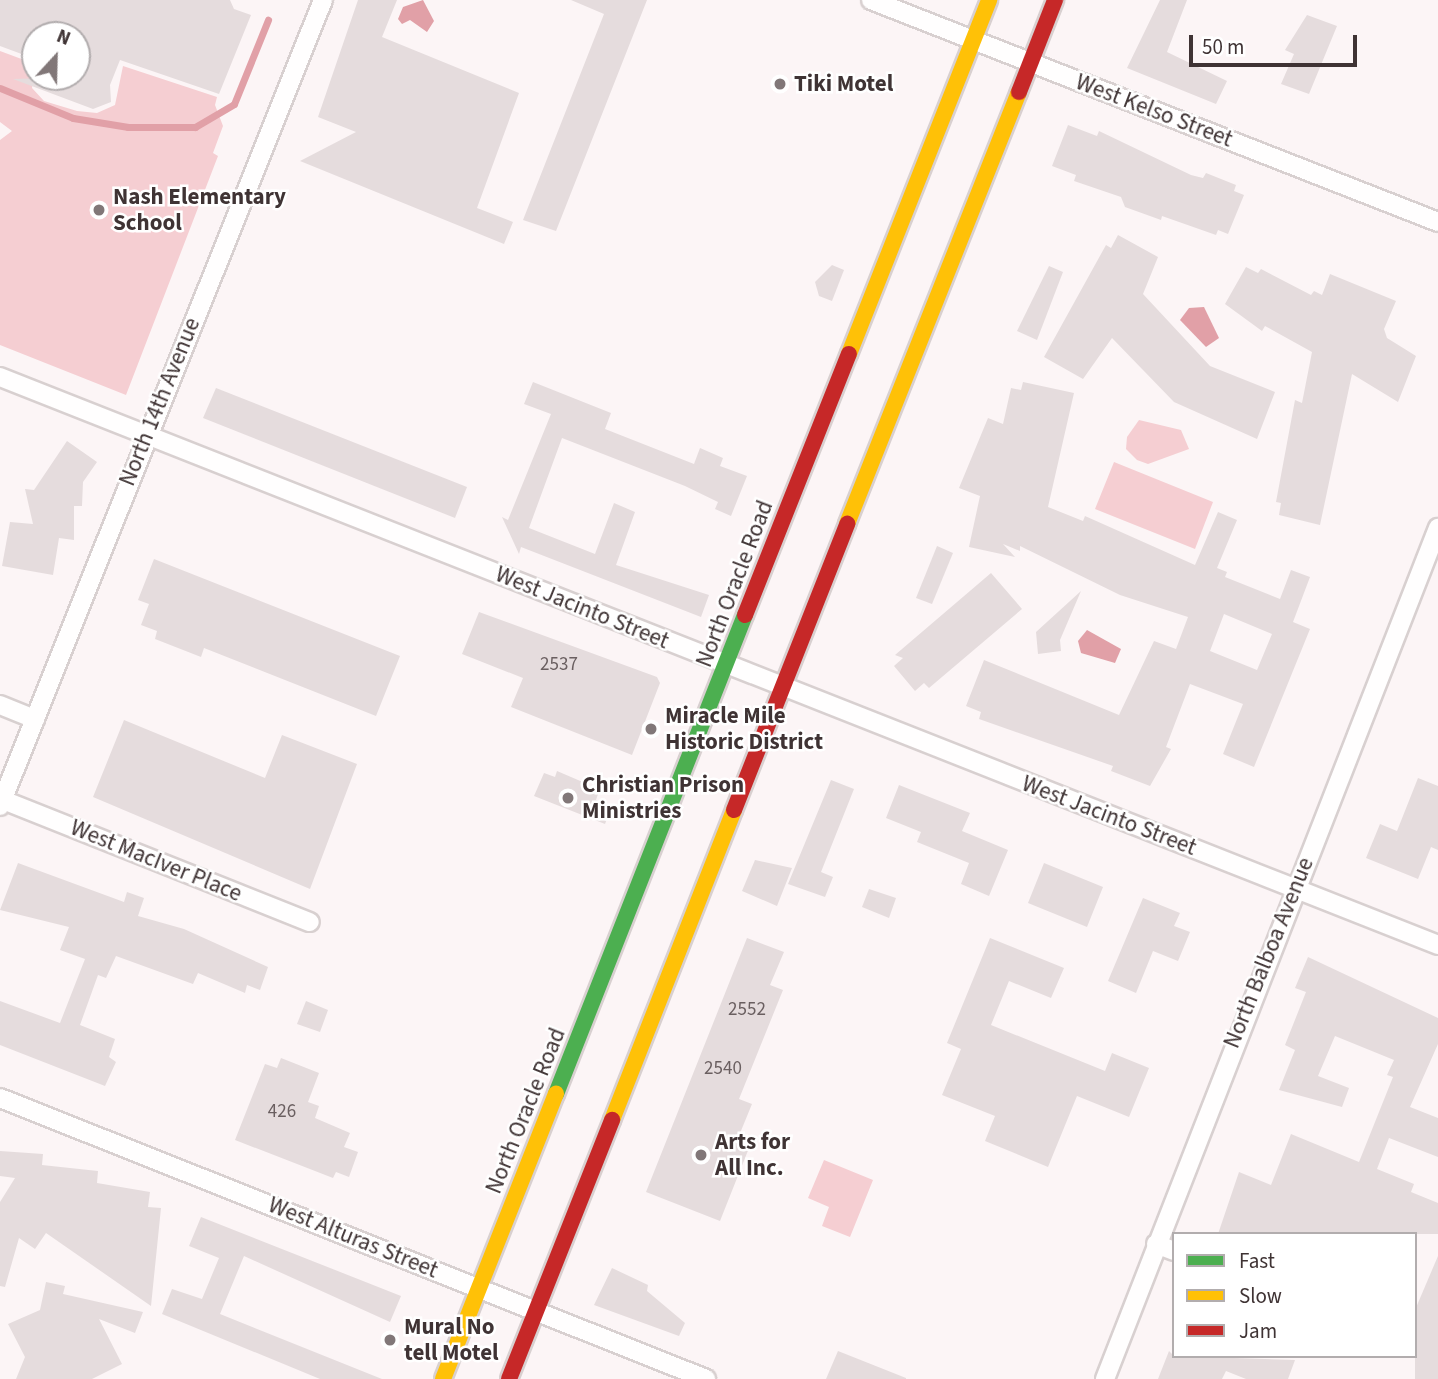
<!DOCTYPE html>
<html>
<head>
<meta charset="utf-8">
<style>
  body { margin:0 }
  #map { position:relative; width:1438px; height:1379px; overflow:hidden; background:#fcf5f6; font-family:"Source Sans 3",sans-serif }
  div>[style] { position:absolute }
  .green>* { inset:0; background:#f5ced2 }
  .water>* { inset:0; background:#e1a0a7 }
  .stream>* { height:7px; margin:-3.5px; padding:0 3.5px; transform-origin:3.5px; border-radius:3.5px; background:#e1a0a7 }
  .building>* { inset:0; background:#e5dcdd }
  .roads { filter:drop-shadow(2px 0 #d8d0d0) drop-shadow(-2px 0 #d8d0d0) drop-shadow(0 2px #d8d0d0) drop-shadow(0 -2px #d8d0d0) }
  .street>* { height:18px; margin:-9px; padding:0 9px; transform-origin:9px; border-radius:9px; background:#fffefe }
  .fast>* { height:16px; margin:-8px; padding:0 8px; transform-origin:8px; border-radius:8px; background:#4caf50 }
  .slow>* { height:16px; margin:-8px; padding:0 8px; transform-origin:8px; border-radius:8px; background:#ffc107 }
  .jam>* { height:16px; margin:-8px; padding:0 8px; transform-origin:8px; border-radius:8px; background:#c62828 }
  .dots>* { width:19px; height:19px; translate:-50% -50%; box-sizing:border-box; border:4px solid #fff; border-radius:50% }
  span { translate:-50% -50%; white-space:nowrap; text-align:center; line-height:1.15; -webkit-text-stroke:5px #fff; paint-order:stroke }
  .number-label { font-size:19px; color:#6a5f60 }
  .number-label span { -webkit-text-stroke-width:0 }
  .poi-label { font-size:23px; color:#3f3334; font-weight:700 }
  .left { translate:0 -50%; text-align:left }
  .street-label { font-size:23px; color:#3f3334 }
  .legend { position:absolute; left:1172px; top:1232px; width:245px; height:126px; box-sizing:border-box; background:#fff; border:2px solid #b2adae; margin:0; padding:9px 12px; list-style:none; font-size:21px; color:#3f3334 }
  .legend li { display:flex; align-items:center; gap:14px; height:35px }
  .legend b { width:35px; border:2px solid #b2adae }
  .north { position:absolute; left:21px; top:21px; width:70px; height:70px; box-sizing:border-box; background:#fff; border:2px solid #b2adae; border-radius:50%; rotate:22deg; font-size:19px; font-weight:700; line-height:28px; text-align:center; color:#3f3334 }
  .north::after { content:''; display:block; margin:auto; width:24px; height:32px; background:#817778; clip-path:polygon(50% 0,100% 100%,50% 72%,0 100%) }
  .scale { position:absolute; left:1189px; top:35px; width:168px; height:32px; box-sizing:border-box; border:4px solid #3f3334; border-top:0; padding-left:9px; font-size:21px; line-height:24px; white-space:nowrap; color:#3f3334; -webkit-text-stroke:5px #fff; paint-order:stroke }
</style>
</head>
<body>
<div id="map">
  <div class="green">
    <div style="clip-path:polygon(0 51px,35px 64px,32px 88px,44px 101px,77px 111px,97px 113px,115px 105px,123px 66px,217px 97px,215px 105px,223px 126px,213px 153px,218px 156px,126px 395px,0 345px,0 140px,12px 131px,0 122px)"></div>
    <div style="clip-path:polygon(1139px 420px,1181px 430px,1189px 449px,1148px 464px,1137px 460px,1126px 449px,1127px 437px)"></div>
    <div style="clip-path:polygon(1114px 462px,1213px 502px,1195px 549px,1095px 509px)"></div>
    <div style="clip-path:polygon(824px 1160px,873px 1180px,850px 1237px,822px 1226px,829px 1207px,808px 1198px)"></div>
  </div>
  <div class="water">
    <div style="clip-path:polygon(423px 0,434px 21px,427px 32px,410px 20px,402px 24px,398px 19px,403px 7px)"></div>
    <div style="clip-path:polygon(1204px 307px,1219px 338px,1206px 347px,1180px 320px,1189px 308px)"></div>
    <div style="clip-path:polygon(1087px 630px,1121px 649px,1115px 663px,1081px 653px,1078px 641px)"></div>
  </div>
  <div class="stream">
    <div style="left:0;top:88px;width:79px;rotate:22.3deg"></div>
    <div style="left:73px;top:118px;width:56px;rotate:9.3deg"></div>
    <div style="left:128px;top:127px;width:67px"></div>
    <div style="left:195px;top:127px;width:45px;rotate:-30.5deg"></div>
    <div style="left:234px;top:104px;width:91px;rotate:-68deg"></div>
  </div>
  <div class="building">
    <div style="clip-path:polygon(0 0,230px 0,234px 9px,251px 15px,219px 94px,120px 60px,110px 85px,111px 102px,93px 109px,13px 79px,77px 77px,77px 35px,35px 35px,35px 59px,0 46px)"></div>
    <div style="clip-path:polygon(358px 0,397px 0,382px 37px,519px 93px,477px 208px,513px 222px,504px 244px,300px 161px,356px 132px,318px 117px)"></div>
    <div style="clip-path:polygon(571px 0,647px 0,556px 231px,523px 220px,604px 14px)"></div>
    <div style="clip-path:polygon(1160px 0,1187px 0,1167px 52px,1227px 81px,1216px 104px,1127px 68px)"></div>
    <div style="clip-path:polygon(1307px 15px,1337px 26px,1309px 94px,1281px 84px,1294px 54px,1285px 50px)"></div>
    <div style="clip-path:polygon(1068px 125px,1097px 136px,1099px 131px,1191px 175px,1203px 178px,1206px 173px,1236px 185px,1234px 191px,1244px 195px,1228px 234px,1218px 230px,1216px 235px,1162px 216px,1161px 220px,1125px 207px,1121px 197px,1074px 181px,1076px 175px,1052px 166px)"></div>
    <div style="clip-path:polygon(1118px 235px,1158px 257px,1143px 294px,1210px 366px,1275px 392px,1257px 439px,1174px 402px,1112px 338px,1083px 379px,1044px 357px,1106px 245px,1111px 248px)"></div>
    <div style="clip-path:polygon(832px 265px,844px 270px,832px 301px,819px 296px,815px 282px)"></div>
    <div style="clip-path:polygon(1049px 266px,1063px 272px,1037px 340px,1017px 331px)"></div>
    <div style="clip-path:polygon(1246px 267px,1258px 273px,1261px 269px,1311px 295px,1314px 291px,1322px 295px,1330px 274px,1396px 301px,1384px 329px,1387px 338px,1416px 356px,1398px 402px,1352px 374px,1320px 525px,1279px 515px,1281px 503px,1276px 502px,1295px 400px,1302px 403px,1312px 352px,1265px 326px,1262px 331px,1225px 304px)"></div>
    <div style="clip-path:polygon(533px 382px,611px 413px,605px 429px,694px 464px,700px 448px,723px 458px,720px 466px,747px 476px,731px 516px,715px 509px,718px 502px,685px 486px,562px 438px,529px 528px,595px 554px,614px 503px,635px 512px,616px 565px,709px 595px,701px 617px,521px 547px,519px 554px,502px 517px,508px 520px,551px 414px,524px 404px)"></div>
    <div style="clip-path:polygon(evenodd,1023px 382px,1074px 393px,1048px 507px,1083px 521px,1085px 516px,1195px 565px,1218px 512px,1237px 520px,1217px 568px,1227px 572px,1225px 577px,1280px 599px,1291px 570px,1310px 577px,1293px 622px,1310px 629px,1254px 767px,1223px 754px,1243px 704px,1190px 684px,1166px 747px,1171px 749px,1150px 786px,1111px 771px,1113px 766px,979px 719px,981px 712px,966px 706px,984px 660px,1119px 715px,1154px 641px,1176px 649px,1188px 617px,1120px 595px,1020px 546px,1020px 551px,1003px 544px,1015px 557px,969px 547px,980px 496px,959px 488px,988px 418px,1003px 424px,1011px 388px,1021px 390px,1023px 382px,1224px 614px,1272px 634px,1257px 670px,1210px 651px,1224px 614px)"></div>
    <div style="clip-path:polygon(216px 388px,467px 487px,455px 518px,203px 418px)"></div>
    <div style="clip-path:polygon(67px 441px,97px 462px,83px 482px,82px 506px,74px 506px,74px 540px,59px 538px,53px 575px,2px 566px,10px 522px,33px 524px,25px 489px,34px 490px)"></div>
    <div style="clip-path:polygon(937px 546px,953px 553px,932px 604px,916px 598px)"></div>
    <div style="clip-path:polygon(154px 559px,400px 656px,376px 716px,204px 648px,201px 657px,155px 639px,157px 631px,141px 625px,149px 604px,138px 600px)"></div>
    <div style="clip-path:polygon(991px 573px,1022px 609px,929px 688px,924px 683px,915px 691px,894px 666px,903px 658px,895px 655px)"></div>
    <div style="clip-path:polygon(1081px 591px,1060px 640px,1061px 651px,1038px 654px,1036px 632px)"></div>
    <div style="clip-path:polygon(479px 612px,657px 677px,660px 683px,632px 755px,511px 707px,523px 678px,462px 654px)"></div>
    <div style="clip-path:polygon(124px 720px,265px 778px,282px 735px,357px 764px,310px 889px,93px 797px)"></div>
    <div style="clip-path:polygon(557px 771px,585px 783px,583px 787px,598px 794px,596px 800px,612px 806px,605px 824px,534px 796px,544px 773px,555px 777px)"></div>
    <div style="clip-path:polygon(1418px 778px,1438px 786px,1438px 850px,1431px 847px,1418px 879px,1366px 858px,1380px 824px,1397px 831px)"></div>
    <div style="clip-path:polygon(831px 780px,854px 789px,821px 872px,833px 877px,825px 897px,788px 884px)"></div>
    <div style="clip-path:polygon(899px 785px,970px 813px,962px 831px,1008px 850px,989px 896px,961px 884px,969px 863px,917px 842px,921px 832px,886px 818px)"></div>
    <div style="clip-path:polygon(755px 860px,792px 868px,777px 906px,742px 891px)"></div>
    <div style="clip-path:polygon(18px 863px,124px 902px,127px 892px,144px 898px,138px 916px,184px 929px,268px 967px,260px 990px,247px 985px,245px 993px,198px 973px,193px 984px,116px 956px,106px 978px,98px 975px,80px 1025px,115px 1039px,109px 1057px,116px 1062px,105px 1086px,0 1045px,0 1001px,60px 1023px,85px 959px,60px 950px,69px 927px,0 910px)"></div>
    <div style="clip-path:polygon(1044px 863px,1103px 887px,1087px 927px,1028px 903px)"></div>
    <div style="clip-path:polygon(869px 889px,896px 898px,889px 918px,862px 907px)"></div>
    <div style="clip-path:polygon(1143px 898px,1180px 913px,1174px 926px,1190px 932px,1178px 961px,1153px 951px,1136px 993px,1108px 981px)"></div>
    <div style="clip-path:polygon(747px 938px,784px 952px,770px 985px,783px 990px,739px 1099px,752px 1104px,736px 1143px,749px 1148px,720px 1221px,646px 1192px)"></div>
    <div style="clip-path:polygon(990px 938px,1064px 968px,1051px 998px,1009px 981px,991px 1025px,1105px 1071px,1112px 1053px,1149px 1068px,1129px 1117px,1077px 1096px,1048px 1167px,985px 1141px,995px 1116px,942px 1095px,961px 1049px,947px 1043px)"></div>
    <div style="clip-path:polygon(1308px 957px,1438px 1018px,1438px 1044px,1410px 1107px,1438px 1118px,1438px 1157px,1389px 1138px,1377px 1169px,1414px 1184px,1411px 1192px,1438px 1203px,1438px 1234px,1218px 1234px,1239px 1172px,1271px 1185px,1291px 1134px,1359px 1162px,1393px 1077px,1387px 1075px,1394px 1060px,1335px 1036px,1318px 1076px,1349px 1088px,1342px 1107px,1279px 1090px,1295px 1050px,1285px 1045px,1306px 992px,1295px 988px)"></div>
    <div style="clip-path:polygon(306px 1001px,328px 1010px,320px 1032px,297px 1024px)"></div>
    <div style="clip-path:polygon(281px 1058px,319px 1073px,308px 1102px,319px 1106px,315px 1118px,350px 1133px,344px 1147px,358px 1152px,349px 1177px,336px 1172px,333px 1178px,235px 1140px,265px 1064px,277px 1068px)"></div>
    <div style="clip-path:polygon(0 1151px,43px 1154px,42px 1165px,98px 1171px,97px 1183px,150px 1192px,148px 1207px,161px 1208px,151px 1306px,46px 1233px,35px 1249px,19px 1238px,5px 1287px,0 1286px,0 1202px,15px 1178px,0 1176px)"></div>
    <div style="clip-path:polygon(201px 1217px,401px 1296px,390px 1322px,244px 1256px,220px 1314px,382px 1379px,320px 1379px,162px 1314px,172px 1289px,202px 1299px,219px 1258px,189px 1246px)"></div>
    <div style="clip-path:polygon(1438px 1256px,1438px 1379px,1415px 1379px,1415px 1310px)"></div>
    <div style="clip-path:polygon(612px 1268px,648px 1285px,647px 1291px,685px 1323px,679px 1336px,594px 1305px)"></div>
    <div style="clip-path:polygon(46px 1282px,65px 1286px,63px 1294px,143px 1312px,135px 1333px,99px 1319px,122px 1364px,92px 1379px,16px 1379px,25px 1357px,8px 1324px,40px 1310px)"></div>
    <div style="clip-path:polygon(838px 1351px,906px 1378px,906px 1379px,826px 1379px)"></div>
    <div style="clip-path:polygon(1169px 1351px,1174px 1356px,1295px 1360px,1288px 1379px,1246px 1379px,1226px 1371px,1222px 1379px,1158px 1379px)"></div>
  </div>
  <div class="roads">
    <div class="street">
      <div style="left:871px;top:0;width:609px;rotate:21.38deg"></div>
      <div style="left:0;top:377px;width:1546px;rotate:21.55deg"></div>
      <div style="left:0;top:705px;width:38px;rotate:22deg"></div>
      <div style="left:3px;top:800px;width:330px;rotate:21.7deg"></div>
      <div style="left:0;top:806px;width:868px;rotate:-68.16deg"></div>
      <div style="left:0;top:1098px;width:760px;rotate:21.7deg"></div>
      <div style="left:1156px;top:1244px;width:19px;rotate:21deg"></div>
      <div style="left:1105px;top:1379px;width:914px;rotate:-68.63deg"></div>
    </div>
    <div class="fast">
      <div style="left:556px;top:1094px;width:515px;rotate:-68.47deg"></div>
    </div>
    <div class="slow">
      <div style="left:849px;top:354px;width:381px;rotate:-68.4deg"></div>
      <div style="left:847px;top:524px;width:465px;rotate:-68.3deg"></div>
      <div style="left:612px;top:1120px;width:333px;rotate:-68.5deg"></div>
      <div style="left:443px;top:1379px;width:307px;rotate:-68.4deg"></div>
    </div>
    <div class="jam">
      <div style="left:1019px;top:92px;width:99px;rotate:-68.6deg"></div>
      <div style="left:745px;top:615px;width:281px;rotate:-68.3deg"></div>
      <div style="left:734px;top:810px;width:308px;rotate:-68.4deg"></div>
      <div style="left:509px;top:1379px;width:279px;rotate:-68.3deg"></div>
    </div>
  </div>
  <div class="dots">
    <div style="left:780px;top:84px;background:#817778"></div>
    <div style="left:99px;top:210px;background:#817778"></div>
    <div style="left:651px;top:729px;background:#817778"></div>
    <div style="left:568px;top:798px;background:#817778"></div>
    <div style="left:701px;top:1155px;background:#817778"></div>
    <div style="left:390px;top:1340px;background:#817778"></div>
  </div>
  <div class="number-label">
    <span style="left:559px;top:665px">2537</span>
    <span style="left:747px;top:1010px">2552</span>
    <span style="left:723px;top:1069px">2540</span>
    <span style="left:282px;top:1112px">426</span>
  </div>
  <div class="poi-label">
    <span class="left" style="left:794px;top:84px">Tiki Motel</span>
    <span class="left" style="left:113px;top:210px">Nash Elementary<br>School</span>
    <span class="left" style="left:665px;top:729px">Miracle Mile<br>Historic District</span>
    <span class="left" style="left:582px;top:798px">Christian Prison<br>Ministries</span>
    <span class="left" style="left:715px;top:1155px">Arts for<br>All Inc.</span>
    <span class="left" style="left:404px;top:1340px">Mural No<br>tell Motel</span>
  </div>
  <div class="street-label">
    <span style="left:1154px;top:111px;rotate:21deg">West Kelso Street</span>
    <span style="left:160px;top:402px;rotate:-68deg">North 14th Avenue</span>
    <span style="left:735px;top:584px;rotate:-69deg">North Oracle Road</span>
    <span style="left:582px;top:608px;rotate:22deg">West Jacinto Street</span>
    <span style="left:1109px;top:816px;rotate:21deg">West Jacinto Street</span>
    <span style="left:156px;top:861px;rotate:22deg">West MacIver Place</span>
    <span style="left:1269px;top:953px;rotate:-68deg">North Balboa Avenue</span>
    <span style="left:526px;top:1111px;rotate:-68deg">North Oracle Road</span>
    <span style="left:353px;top:1238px;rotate:22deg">West Alturas Street</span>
  </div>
  <ul class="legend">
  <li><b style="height:9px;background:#4caf50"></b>Fast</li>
  <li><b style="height:9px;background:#ffc107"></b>Slow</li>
  <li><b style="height:9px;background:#c62828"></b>Jam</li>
  </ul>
  <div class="north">N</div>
  <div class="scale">50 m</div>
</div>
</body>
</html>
